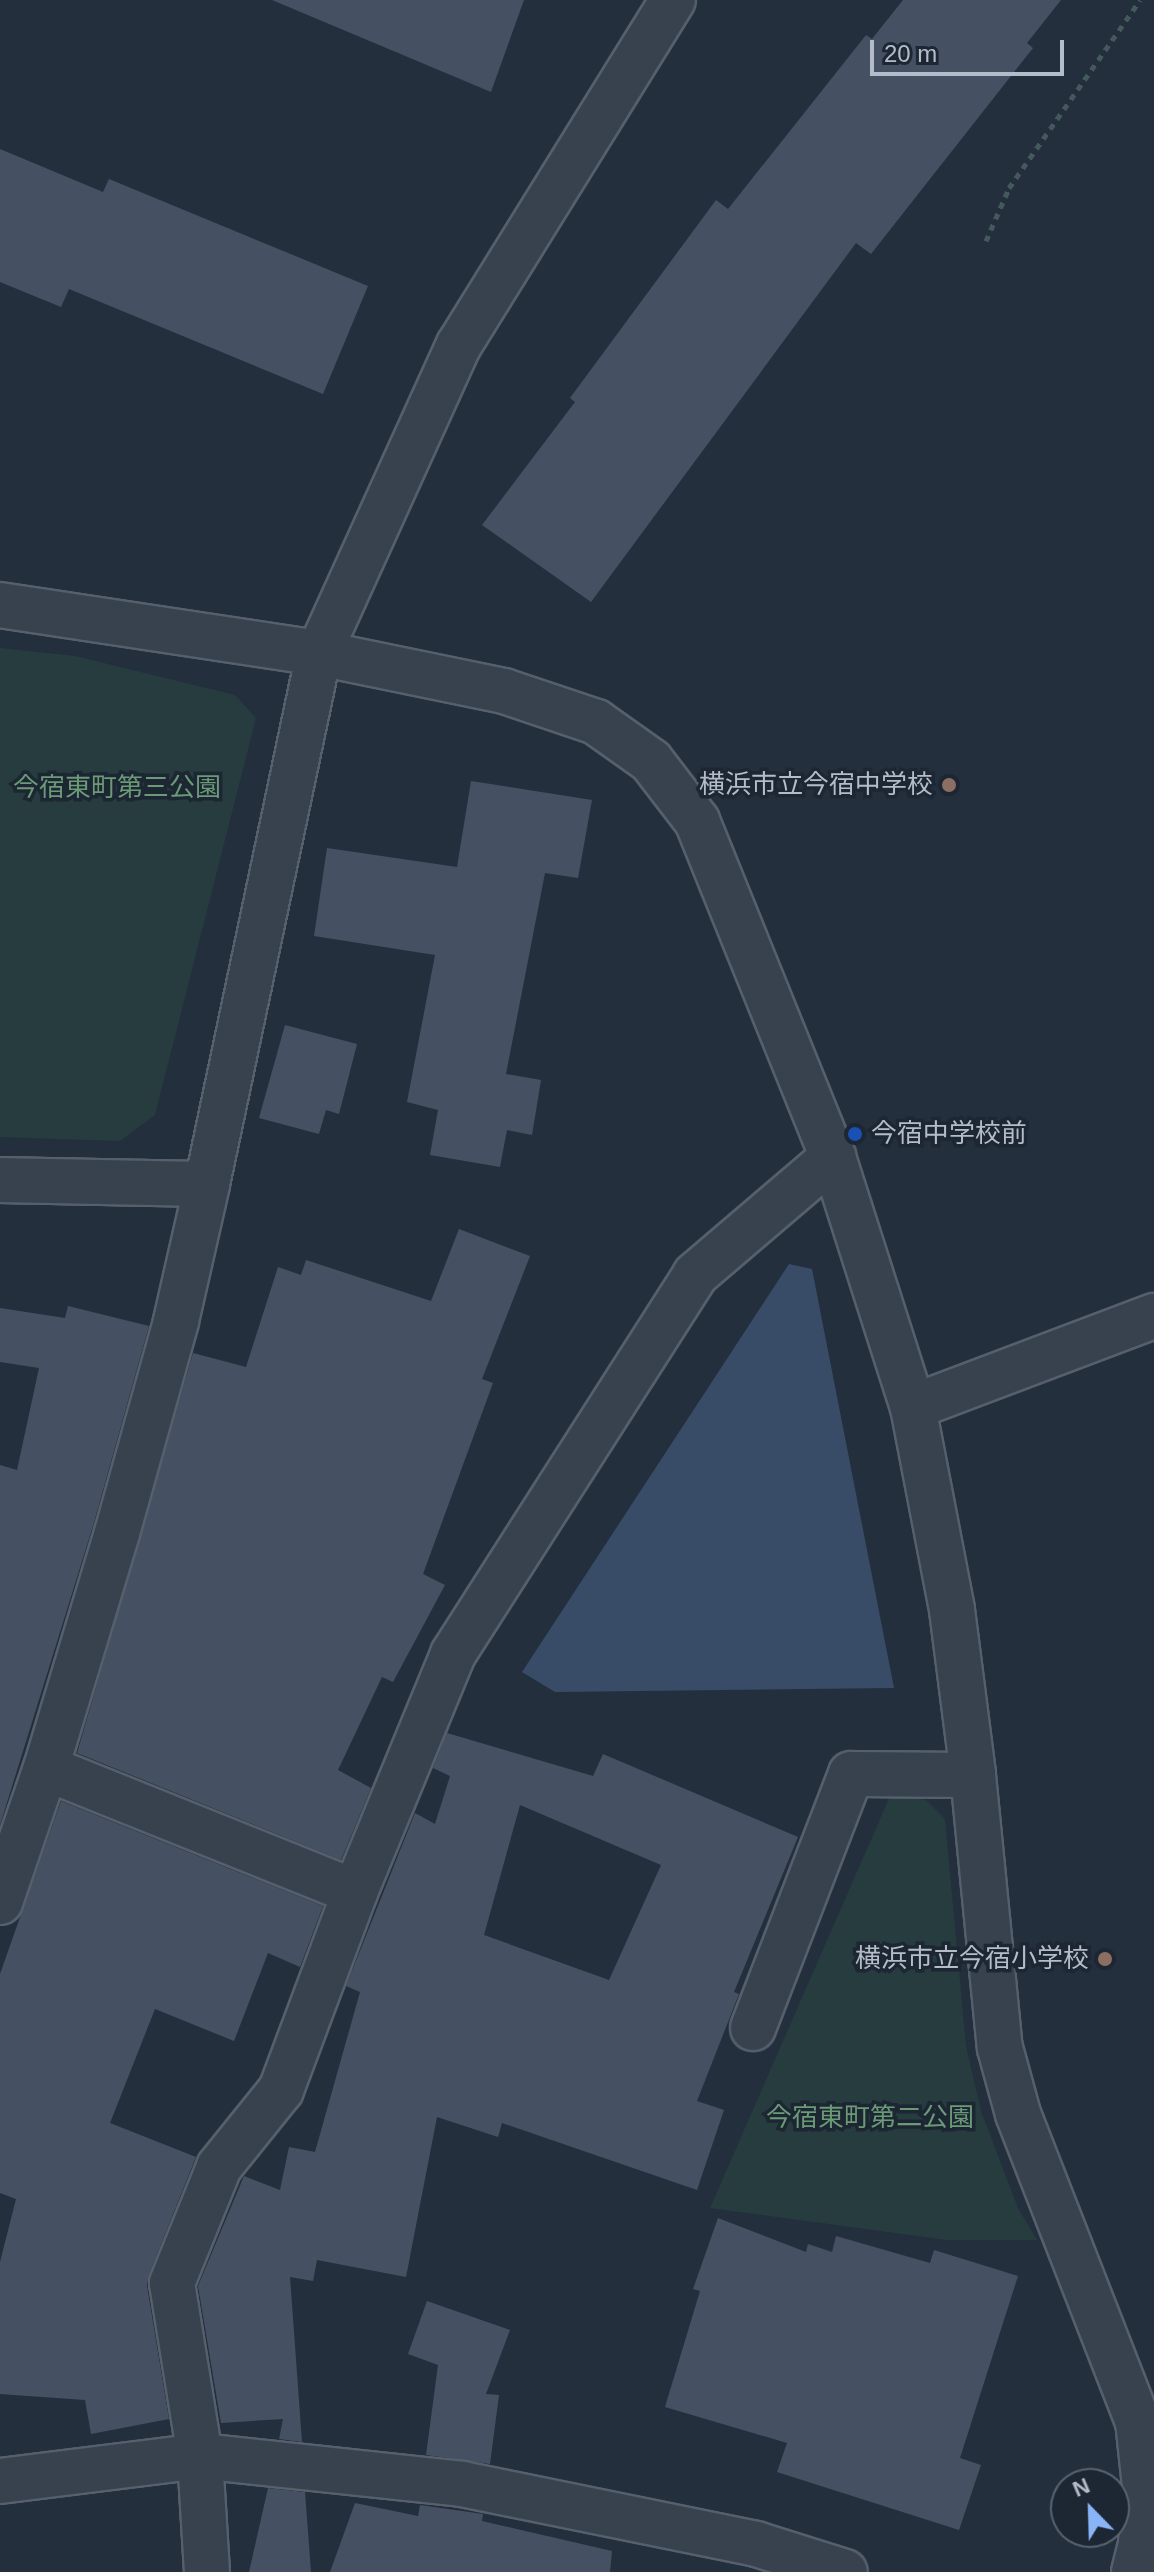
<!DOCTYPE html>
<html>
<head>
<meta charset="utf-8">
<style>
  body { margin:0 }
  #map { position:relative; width:1154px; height:2572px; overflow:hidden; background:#242f3e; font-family:Arial,"Noto Sans JP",sans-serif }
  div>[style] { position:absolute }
  .green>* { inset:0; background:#263c3f }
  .water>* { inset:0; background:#394c67 }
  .building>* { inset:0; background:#455162 }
  .path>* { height:5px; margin-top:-2.5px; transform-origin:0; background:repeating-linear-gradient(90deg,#44595c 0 6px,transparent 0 12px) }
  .roads { filter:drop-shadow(2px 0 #565f6c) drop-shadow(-2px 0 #565f6c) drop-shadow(0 2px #565f6c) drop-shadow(0 -2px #565f6c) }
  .minor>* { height:44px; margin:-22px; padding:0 22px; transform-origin:22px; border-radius:22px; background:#38414e }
  .dots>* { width:22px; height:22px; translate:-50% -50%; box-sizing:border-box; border:4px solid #1d2633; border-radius:50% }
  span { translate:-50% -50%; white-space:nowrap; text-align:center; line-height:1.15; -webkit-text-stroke:7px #1d2633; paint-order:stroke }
  .poi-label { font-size:26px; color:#b4bcc9 }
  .right { translate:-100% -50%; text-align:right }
  .left { translate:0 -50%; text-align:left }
  .park-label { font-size:26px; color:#6b9a76 }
  .north { position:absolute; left:1050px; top:2468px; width:80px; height:80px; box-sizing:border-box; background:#1d2633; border:2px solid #59626f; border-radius:50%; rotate:337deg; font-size:22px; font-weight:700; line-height:32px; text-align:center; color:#b4bcc9 }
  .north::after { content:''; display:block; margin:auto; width:28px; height:36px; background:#8ab4f8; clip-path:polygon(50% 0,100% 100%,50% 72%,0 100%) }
  .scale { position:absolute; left:870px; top:40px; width:194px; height:36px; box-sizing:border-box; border:4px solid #b4bcc9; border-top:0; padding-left:10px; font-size:24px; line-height:28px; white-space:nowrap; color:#b4bcc9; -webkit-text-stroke:6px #1d2633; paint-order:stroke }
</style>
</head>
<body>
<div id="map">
  <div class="green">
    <div style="clip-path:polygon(0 648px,75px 656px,235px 695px,256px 718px,155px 1115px,120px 1141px,0 1137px)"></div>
    <div style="clip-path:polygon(891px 1794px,926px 1800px,945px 1819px,966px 2046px,981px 2111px,1018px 2208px,1037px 2240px,947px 2240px,710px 2208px)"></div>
  </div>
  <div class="water">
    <div style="clip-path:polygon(789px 1264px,812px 1269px,894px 1688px,555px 1692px,522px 1672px)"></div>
  </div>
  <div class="building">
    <div style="clip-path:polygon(272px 0,524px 0,491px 92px)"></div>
    <div style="clip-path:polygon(903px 0,1061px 0,1027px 43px,1033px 48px,871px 254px,856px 243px,591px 602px,482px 525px,575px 402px,570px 398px,716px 200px,728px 209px,866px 35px,872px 39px)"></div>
    <div style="clip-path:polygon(0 149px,103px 192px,109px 179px,368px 286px,323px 394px,69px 289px,61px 307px,0 282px)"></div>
    <div style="clip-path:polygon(471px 781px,592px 800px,578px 878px,545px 873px,506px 1074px,541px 1080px,532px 1135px,507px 1130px,500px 1167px,430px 1155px,438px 1110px,407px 1102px,435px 955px,314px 936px,327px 848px,457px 867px)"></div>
    <div style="clip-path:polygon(285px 1025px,357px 1044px,339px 1114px,326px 1110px,319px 1134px,259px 1118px)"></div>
    <div style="clip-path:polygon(459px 1229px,530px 1256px,482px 1379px,493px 1383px,423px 1574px,445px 1585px,393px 1682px,382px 1677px,338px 1770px,371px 1788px,341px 1860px,77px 1753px,193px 1353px,246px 1367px,278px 1267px,301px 1275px,306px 1260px,431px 1301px)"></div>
    <div style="clip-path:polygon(68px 1306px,149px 1326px,93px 1526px,0 1825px,0 1465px,17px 1470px,39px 1368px,0 1362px,0 1308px,65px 1318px)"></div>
    <div style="clip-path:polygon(evenodd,447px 1733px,593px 1776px,603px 1754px,798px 1837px,734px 1992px,739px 1994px,697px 2101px,724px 2110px,697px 2190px,502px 2123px,498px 2137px,437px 2117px,406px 2277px,317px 2260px,313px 2281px,290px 2277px,302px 2442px,279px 2439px,283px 2419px,221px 2423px,198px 2286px,244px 2176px,280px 2190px,289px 2147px,315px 2152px,360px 1992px,346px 1986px,415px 1813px,435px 1824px,450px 1776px,433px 1768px,447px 1733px,520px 1805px,661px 1865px,609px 1980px,484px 1935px,520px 1805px)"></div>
    <div style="clip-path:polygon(61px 1801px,323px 1906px,300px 1967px,268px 1953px,234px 2041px,155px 2009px,110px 2123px,196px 2157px,149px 2274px,147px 2286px,169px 2419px,91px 2434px,85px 2400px,0 2394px,0 2262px,16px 2199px,0 2193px,0 1974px)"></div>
    <div style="clip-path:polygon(718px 2218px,806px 2252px,808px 2244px,832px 2252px,836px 2236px,930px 2263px,934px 2250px,1018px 2276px,960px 2458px,981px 2465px,959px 2530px,777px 2472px,787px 2443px,665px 2407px,700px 2291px,693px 2289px)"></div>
    <div style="clip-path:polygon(427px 2301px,510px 2330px,486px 2394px,499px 2395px,490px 2464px,426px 2455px,438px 2365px,408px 2354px)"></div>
    <div style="clip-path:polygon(268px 2488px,305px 2492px,311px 2572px,249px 2572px)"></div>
    <div style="clip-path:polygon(355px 2503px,418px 2516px,420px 2505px,483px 2514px,482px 2521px,612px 2551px,610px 2572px,330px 2572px)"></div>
  </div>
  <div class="path">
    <div style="left:986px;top:241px;width:58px;rotate:-66.5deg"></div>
    <div style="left:1009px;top:188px;width:229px;rotate:-55.1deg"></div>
  </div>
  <div class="roads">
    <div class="minor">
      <div style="left:0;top:605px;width:323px;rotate:8.6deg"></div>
      <div style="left:319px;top:653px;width:189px;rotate:11.6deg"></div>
      <div style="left:504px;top:691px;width:97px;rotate:18.6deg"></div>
      <div style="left:596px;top:722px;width:67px;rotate:35.3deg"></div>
      <div style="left:651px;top:761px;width:76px;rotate:52.5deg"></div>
      <div style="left:697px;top:821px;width:362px;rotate:68deg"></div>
      <div style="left:833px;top:1157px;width:262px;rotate:72.3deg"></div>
      <div style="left:913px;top:1407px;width:207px;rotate:79.1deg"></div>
      <div style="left:952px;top:1610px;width:166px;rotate:82.7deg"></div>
      <div style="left:973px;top:1775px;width:274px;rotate:84.4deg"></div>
      <div style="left:1000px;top:2048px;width:68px;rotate:74.7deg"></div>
      <div style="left:1018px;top:2114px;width:330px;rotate:68.7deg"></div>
      <div style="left:1138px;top:2421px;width:65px;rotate:83.9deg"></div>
      <div style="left:1145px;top:2486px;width:58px;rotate:93.9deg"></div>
      <div style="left:1141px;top:2544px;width:29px;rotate:104deg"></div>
      <div style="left:0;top:1180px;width:207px;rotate:1.1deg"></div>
      <div style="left:207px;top:1184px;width:543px;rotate:-78.09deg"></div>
      <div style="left:319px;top:653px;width:338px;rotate:-65.6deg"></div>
      <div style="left:459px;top:345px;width:406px;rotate:-58.2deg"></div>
      <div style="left:913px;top:1407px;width:258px;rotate:-20.7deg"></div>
      <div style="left:46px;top:1768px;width:333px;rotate:21.9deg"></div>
      <div style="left:0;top:1902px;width:142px;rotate:-71.1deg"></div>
      <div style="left:46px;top:1768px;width:245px;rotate:-73.2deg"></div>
      <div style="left:117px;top:1533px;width:220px;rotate:-74.4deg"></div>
      <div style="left:176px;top:1321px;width:140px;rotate:-77.2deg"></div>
      <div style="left:753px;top:2028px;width:272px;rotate:-68.9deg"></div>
      <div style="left:851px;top:1774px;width:122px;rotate:0.5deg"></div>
      <div style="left:0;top:2481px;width:202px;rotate:-7.1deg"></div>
      <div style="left:200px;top:2456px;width:263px;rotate:6.1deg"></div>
      <div style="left:462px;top:2484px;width:300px;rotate:11.5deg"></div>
      <div style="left:756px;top:2544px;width:93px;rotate:17.5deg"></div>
      <div style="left:207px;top:2572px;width:116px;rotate:-93.5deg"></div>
      <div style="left:200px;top:2456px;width:175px;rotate:-99.2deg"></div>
      <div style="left:172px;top:2283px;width:125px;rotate:-67.9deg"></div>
      <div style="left:219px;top:2167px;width:99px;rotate:-51.2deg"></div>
      <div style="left:281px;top:2090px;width:211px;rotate:-69.5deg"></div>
      <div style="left:355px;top:1892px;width:257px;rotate:-67.6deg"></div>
      <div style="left:453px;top:1654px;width:450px;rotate:-57.4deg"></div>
      <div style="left:695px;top:1275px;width:182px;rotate:-40.5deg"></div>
    </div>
  </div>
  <div class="dots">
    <div style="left:949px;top:785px;background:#8d6e63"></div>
    <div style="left:855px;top:1134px;background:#1a4fb4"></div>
    <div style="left:1105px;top:1959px;background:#8d6e63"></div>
  </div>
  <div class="poi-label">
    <span class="right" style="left:933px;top:785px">横浜市立今宿中学校</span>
    <span class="left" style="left:871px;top:1134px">今宿中学校前</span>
    <span class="right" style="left:1089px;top:1959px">横浜市立今宿小学校</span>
  </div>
  <div class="park-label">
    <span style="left:117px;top:788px">今宿東町第三公園</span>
    <span style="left:870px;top:2118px">今宿東町第二公園</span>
  </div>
  <div class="north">N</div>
  <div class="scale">20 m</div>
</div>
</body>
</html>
